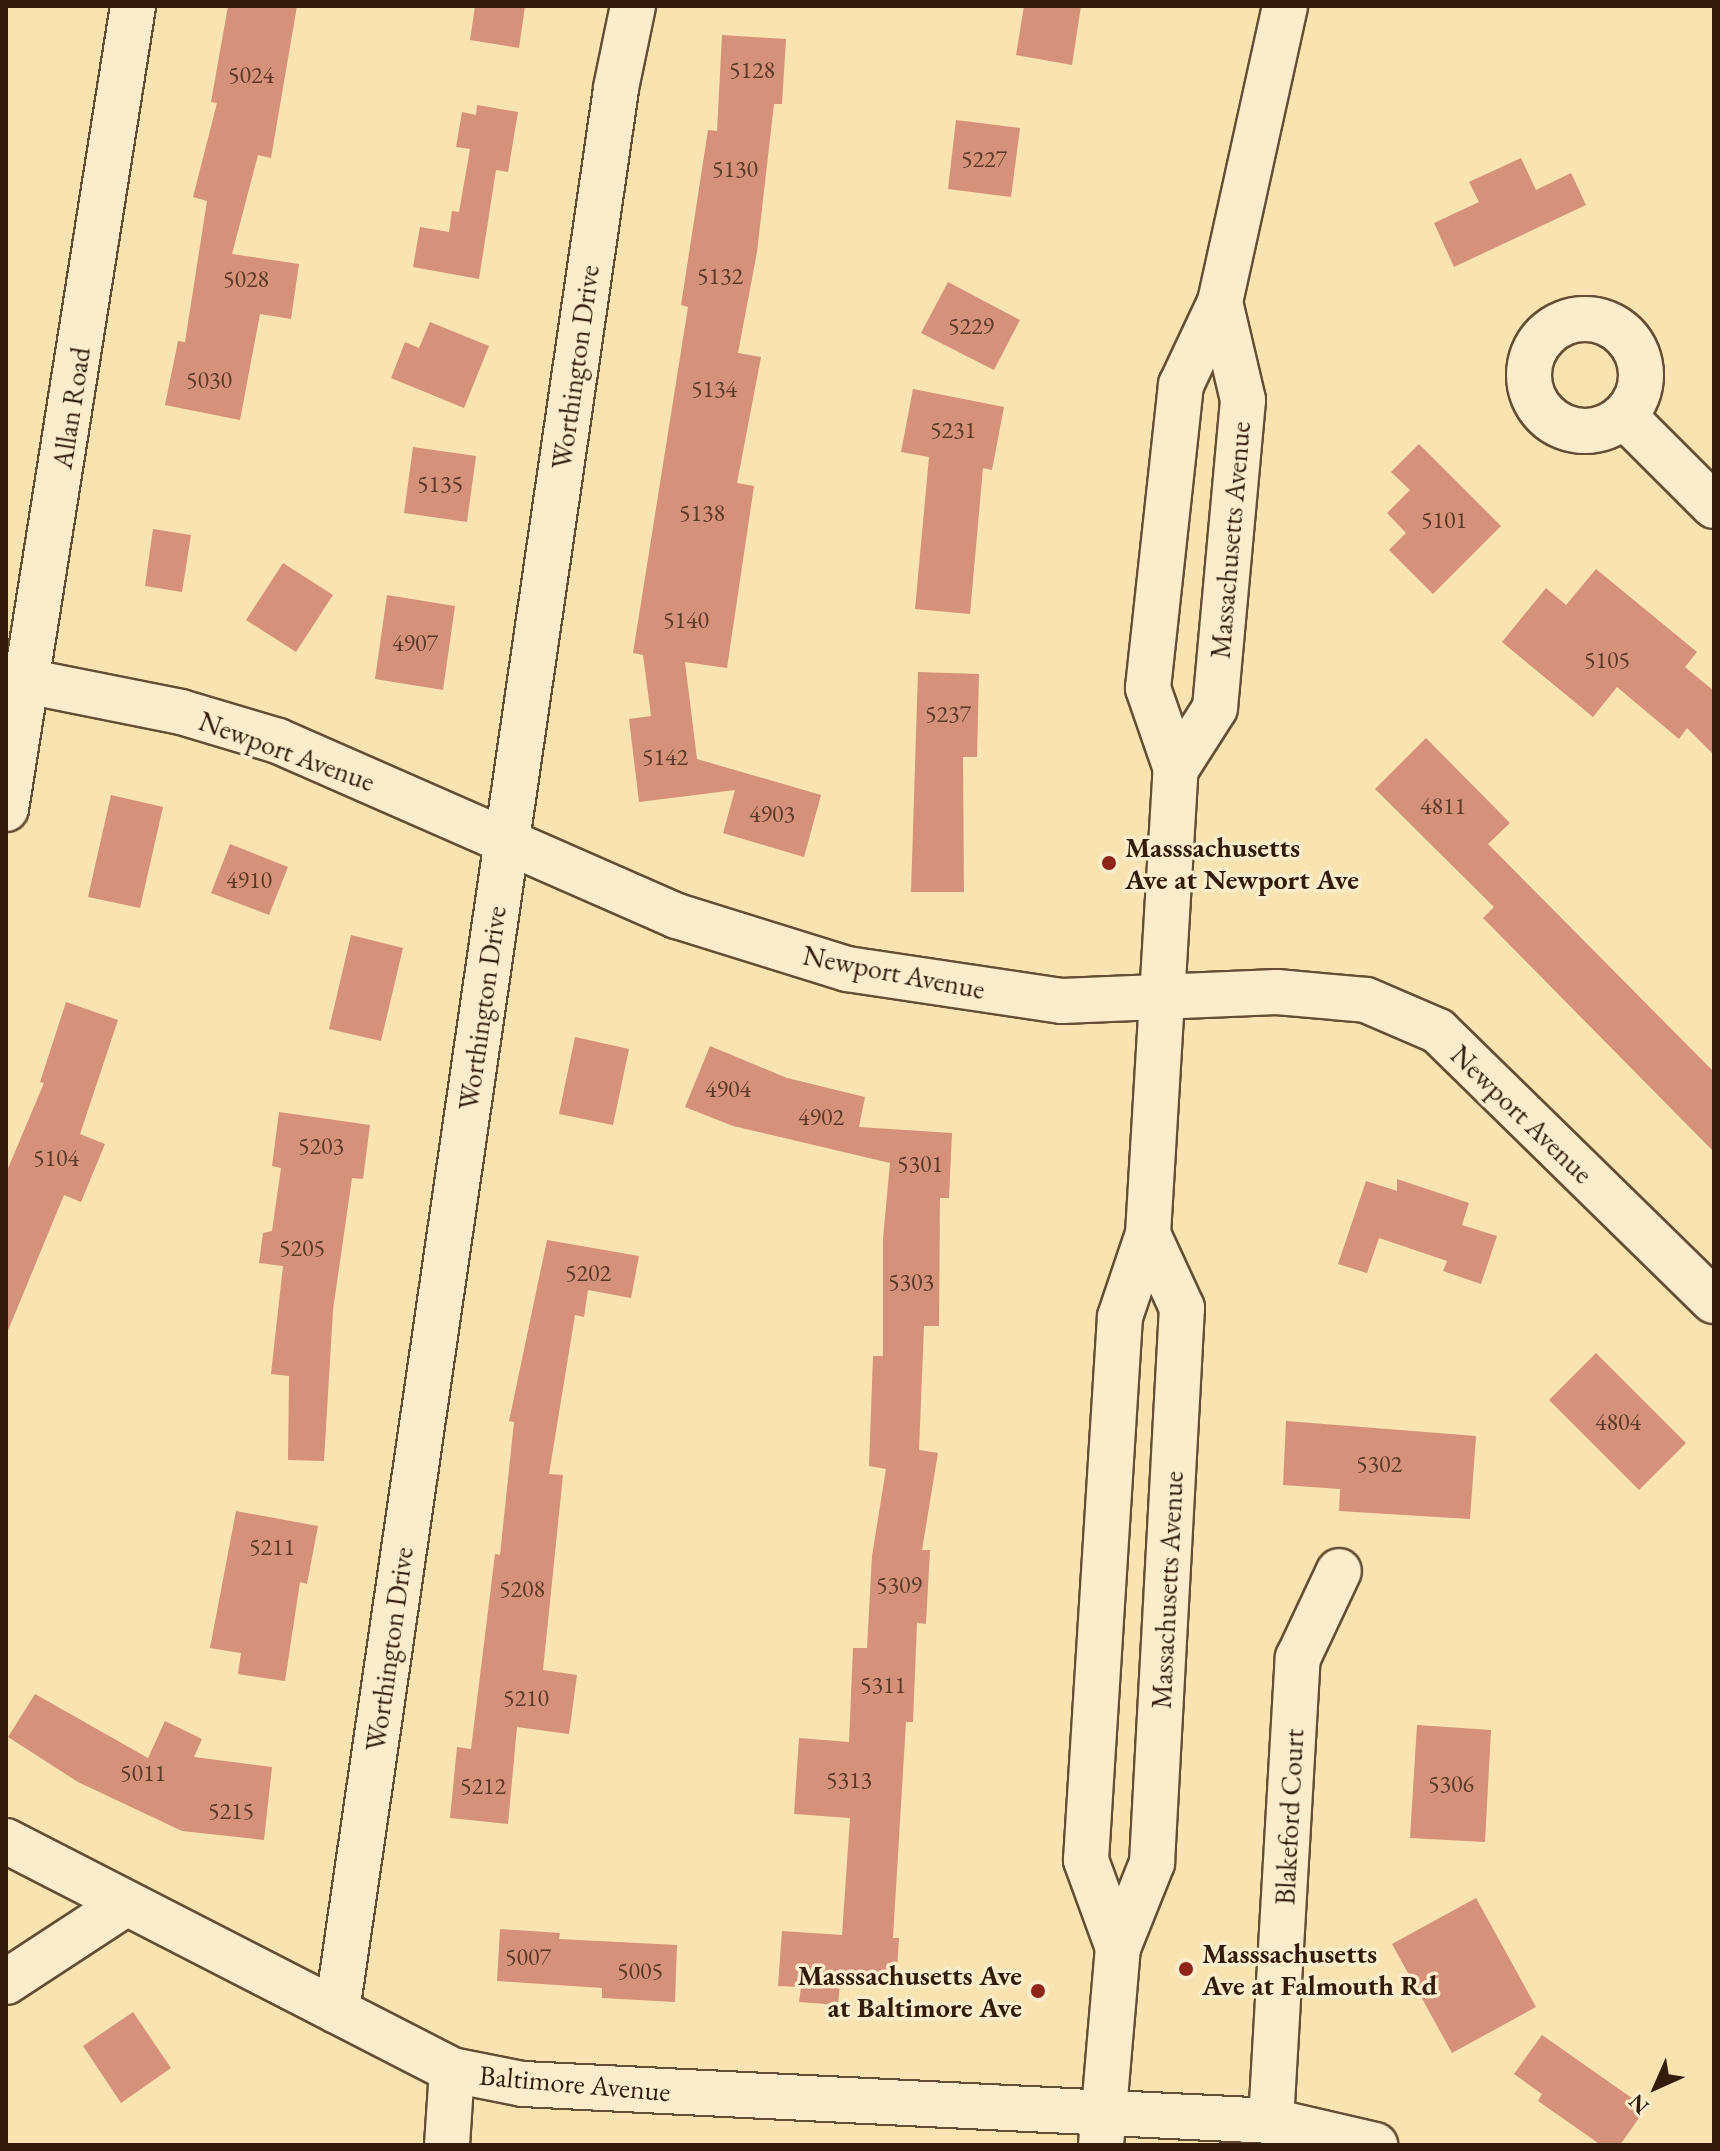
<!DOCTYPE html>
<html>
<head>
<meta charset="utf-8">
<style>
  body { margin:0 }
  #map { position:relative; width:1720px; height:2151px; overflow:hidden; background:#f9e3b0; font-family:"EB Garamond",serif }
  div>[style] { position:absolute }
  .building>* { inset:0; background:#d5917a }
  .roads { filter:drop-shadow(2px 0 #644e34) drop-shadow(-2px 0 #644e34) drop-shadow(0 2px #644e34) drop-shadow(0 -2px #644e34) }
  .minor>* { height:44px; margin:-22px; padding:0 22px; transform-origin:22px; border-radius:22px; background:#fbedcc }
  .minor>.ring { margin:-22px; padding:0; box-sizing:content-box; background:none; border:44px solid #fbedcc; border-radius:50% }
  .secondary>* { height:44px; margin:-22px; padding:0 22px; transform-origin:22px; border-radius:22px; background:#fbedcc }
  .dots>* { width:22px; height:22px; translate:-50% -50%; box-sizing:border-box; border:4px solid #fbedcc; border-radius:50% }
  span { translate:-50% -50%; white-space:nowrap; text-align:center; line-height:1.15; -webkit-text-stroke:7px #fbedcc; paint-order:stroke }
  .number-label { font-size:24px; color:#5c3927 }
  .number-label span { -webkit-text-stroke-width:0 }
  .street-label { font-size:28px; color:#331c0b }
  .poi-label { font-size:28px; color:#331c0b; font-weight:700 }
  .left { translate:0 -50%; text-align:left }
  .right { translate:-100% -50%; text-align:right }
  .frame { position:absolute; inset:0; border:8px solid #331c0b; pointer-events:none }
  .north { position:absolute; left:1616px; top:2047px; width:80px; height:80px; -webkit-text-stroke:6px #fbedcc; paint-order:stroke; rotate:225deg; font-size:22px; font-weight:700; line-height:32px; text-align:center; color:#331c0b }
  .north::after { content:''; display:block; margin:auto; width:28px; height:36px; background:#331c0b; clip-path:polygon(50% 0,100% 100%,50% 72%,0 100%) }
</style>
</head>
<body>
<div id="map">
  <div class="building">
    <div style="clip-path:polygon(228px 6px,297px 6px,271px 158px,258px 155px,232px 254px,299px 264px,291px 319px,260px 314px,240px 420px,165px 405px,178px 341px,185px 342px,207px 201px,193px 197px,217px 103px,211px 102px)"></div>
    <div style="clip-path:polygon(475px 6px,525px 6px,519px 48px,470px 40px)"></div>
    <div style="clip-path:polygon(1024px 6px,1081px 6px,1072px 65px,1016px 55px)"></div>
    <div style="clip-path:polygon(722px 35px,786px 39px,782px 104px,774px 104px,757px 252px,738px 353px,761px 357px,737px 483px,754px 486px,727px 668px,685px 662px,697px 759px,821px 795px,804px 857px,723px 833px,735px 790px,639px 802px,629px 719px,651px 716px,643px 655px,633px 653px,688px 307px,681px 305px,708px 130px,717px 131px)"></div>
    <div style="clip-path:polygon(477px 105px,518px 112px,508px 172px,496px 170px,479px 279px,413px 267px,420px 227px,449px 232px,452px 211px,459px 212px,470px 149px,456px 147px,462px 112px,476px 115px)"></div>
    <div style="clip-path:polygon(956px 120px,1020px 128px,1011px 197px,948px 189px)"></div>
    <div style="clip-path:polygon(1521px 158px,1536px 190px,1571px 173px,1586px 205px,1454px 267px,1434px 223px,1479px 202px,1469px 182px)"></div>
    <div style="clip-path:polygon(948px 282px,1020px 320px,994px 370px,921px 333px)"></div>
    <div style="clip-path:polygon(430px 322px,489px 346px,464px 408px,391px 378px,405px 342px,419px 348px)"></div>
    <div style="clip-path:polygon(913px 389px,1004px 407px,992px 470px,983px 468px,970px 614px,915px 609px,929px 457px,901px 452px)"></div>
    <div style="clip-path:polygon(1419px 444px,1501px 526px,1433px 594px,1389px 550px,1406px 533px,1387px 513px,1410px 490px,1391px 472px)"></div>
    <div style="clip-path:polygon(413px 447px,476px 456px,467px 522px,404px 513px)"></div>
    <div style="clip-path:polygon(153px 529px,191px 535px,182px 592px,145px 586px)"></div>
    <div style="clip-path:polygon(283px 563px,333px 595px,296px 652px,246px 620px)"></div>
    <div style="clip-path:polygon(1596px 569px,1697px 652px,1685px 667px,1714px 691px,1714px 755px,1687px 728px,1679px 739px,1617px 687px,1593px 717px,1502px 642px,1546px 588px,1566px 605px)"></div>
    <div style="clip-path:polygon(387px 595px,455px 606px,443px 690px,375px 679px)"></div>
    <div style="clip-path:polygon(918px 672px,979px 674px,977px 757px,963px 757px,964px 892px,911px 892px)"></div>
    <div style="clip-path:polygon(1426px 738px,1510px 823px,1488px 844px,1714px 1072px,1714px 1152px,1483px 918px,1494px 907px,1375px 789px)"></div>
    <div style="clip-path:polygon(111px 795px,163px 807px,140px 908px,88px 897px)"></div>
    <div style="clip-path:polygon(230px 844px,288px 867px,269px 915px,211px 893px)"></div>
    <div style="clip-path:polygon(351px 935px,403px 948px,381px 1041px,329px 1029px)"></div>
    <div style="clip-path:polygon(66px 1002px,118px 1020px,80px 1134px,105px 1144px,81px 1202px,64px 1195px,7px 1333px,6px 1173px,44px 1083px,40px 1082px)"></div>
    <div style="clip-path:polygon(575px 1037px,629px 1049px,613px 1125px,559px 1114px)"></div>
    <div style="clip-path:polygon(710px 1046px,787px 1078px,865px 1097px,859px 1127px,952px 1133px,949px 1198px,940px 1198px,939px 1326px,924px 1326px,919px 1450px,938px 1453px,922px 1550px,930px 1550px,926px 1624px,917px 1623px,913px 1722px,906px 1722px,893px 1938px,899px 1938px,896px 1987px,840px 1984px,838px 2005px,799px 2002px,801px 1987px,778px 1986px,782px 1931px,842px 1935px,850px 1818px,794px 1814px,799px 1738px,849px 1742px,853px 1648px,867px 1648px,872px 1556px,886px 1469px,869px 1466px,873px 1356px,883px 1356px,883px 1238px,890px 1163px,733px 1126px,685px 1107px)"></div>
    <div style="clip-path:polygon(279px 1112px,370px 1125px,363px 1179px,352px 1178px,333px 1310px,324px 1461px,288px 1460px,289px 1376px,271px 1374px,283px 1266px,259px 1263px,263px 1233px,272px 1231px,281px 1168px,272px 1166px)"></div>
    <div style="clip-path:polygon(1397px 1179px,1469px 1203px,1462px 1225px,1497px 1236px,1481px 1284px,1443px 1271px,1447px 1261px,1379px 1238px,1367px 1273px,1338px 1264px,1366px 1181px,1397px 1191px)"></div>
    <div style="clip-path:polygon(547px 1240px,639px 1256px,631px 1298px,588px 1290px,584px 1317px,575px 1315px,549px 1474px,563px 1475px,543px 1670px,577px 1675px,569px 1734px,517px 1727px,508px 1824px,450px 1818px,457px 1747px,471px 1749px,495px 1554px,500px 1555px,514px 1422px,509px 1421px)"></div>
    <div style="clip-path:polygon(1596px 1353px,1686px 1443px,1639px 1490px,1549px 1400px)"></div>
    <div style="clip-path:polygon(1286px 1421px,1476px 1436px,1470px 1519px,1339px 1511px,1340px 1489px,1283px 1485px)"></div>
    <div style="clip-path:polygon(236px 1511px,318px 1526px,307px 1584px,300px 1582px,285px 1681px,238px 1674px,241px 1653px,210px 1648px)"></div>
    <div style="clip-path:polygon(35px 1694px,148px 1758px,165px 1721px,202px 1739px,194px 1757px,272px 1767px,264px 1840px,182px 1831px,78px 1782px,8px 1737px)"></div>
    <div style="clip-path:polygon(1417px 1725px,1491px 1730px,1485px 1842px,1410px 1838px)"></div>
    <div style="clip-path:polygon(1476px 1898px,1536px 2007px,1452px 2053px,1392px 1944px)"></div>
    <div style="clip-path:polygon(500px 1929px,560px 1933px,559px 1939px,677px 1945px,675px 2002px,602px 1998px,602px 1988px,497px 1981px)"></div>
    <div style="clip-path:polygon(133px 2012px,171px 2068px,121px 2103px,83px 2046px)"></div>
    <div style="clip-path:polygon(1542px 2035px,1646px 2108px,1620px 2145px,1601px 2145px,1538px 2101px,1542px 2094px,1514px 2074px)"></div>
  </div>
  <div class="roads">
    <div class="minor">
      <div class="ring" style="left:1529px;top:319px;width:68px;height:68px"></div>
      <div style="left:1624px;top:416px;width:127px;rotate:45deg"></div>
      <div style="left:6px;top:677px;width:178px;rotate:11.3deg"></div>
      <div style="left:181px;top:712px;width:101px;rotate:16.6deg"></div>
      <div style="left:278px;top:741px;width:436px;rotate:23.7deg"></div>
      <div style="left:677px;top:916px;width:178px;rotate:17.3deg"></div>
      <div style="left:847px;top:969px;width:217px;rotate:8.5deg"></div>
      <div style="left:1062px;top:1001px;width:215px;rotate:-2.4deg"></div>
      <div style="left:1277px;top:992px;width:89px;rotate:5.1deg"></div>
      <div style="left:1366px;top:1000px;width:78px;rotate:23.3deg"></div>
      <div style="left:1438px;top:1031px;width:386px;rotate:44.4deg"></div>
      <div style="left:6px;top:809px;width:813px;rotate:-81.01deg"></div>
      <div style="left:6px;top:1841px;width:501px;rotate:27.18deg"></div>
      <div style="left:452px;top:2070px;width:72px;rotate:11.2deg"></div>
      <div style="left:523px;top:2084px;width:749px;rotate:2.83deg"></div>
      <div style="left:1271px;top:2121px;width:107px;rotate:13deg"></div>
      <div style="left:6px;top:1982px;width:142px;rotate:-33.2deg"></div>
      <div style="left:337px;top:2011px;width:1943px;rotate:-81.74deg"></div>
      <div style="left:616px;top:88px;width:84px;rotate:-78.3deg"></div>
      <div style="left:1271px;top:2121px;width:464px;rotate:-86.7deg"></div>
      <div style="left:1298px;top:1658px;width:96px;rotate:-64.8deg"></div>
      <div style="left:447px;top:2145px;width:75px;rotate:-86.2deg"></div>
    </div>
    <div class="secondary">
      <div style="left:1176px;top:769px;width:72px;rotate:-57.4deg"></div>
      <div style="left:1215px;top:708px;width:309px;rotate:-84.8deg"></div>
      <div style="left:1243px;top:400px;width:101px;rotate:-103.2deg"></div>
      <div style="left:1118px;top:1948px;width:94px;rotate:-110deg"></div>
      <div style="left:1086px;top:1860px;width:544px;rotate:-86.42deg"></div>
      <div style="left:1120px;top:1317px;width:88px;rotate:-71.4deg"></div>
      <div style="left:1148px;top:1234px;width:466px;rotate:-86.6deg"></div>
      <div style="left:1176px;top:769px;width:86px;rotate:-109.1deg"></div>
      <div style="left:1148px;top:688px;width:305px;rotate:-83.8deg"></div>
      <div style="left:1181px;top:385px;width:92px;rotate:-64.8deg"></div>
      <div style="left:1220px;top:302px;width:303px;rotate:-77.6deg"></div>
      <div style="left:1101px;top:2145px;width:198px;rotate:-85.1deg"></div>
      <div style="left:1118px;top:1948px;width:92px;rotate:-68.2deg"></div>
      <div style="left:1152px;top:1863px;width:556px;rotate:-86.91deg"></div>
      <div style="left:1182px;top:1308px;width:81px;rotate:-114.7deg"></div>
    </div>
  </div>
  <div class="dots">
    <div style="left:1109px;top:863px;background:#8f2418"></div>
    <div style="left:1186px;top:1969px;background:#8f2418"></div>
    <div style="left:1038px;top:1991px;background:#8f2418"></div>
  </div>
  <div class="number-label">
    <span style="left:752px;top:70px">5128</span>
    <span style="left:251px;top:75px">5024</span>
    <span style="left:984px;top:159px">5227</span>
    <span style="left:735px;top:169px">5130</span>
    <span style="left:720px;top:276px">5132</span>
    <span style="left:246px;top:279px">5028</span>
    <span style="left:971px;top:326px">5229</span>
    <span style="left:209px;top:380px">5030</span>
    <span style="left:714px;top:389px">5134</span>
    <span style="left:953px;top:430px">5231</span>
    <span style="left:440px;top:484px">5135</span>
    <span style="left:702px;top:513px">5138</span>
    <span style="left:1444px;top:520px">5101</span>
    <span style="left:686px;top:620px">5140</span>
    <span style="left:415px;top:643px">4907</span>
    <span style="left:1607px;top:660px">5105</span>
    <span style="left:948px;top:714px">5237</span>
    <span style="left:665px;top:757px">5142</span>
    <span style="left:1443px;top:806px">4811</span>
    <span style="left:772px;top:814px">4903</span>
    <span style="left:249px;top:880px">4910</span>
    <span style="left:728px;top:1089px">4904</span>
    <span style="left:821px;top:1117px">4902</span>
    <span style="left:321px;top:1146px">5203</span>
    <span style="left:56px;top:1158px">5104</span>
    <span style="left:920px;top:1164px">5301</span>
    <span style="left:302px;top:1248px">5205</span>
    <span style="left:588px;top:1273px">5202</span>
    <span style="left:911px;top:1282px">5303</span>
    <span style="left:1618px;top:1422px">4804</span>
    <span style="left:1379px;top:1464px">5302</span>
    <span style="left:272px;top:1547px">5211</span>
    <span style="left:899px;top:1585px">5309</span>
    <span style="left:522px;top:1589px">5208</span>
    <span style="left:883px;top:1685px">5311</span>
    <span style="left:526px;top:1698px">5210</span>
    <span style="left:143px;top:1773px">5011</span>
    <span style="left:849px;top:1780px">5313</span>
    <span style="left:1451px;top:1784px">5306</span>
    <span style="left:483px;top:1786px">5212</span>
    <span style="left:231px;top:1811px">5215</span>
    <span style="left:528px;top:1957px">5007</span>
    <span style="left:640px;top:1971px">5005</span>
  </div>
  <div class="street-label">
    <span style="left:575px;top:367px;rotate:-82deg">Worthington Drive</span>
    <span style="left:71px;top:408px;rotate:-81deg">Allan Road</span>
    <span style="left:1230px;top:540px;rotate:-85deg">Massachusetts Avenue</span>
    <span style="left:287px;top:751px;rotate:20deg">Newport Avenue</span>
    <span style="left:894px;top:972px;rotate:11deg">Newport Avenue</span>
    <span style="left:482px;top:1008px;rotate:-82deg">Worthington Drive</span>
    <span style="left:1522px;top:1114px;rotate:44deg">Newport Avenue</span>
    <span style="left:1167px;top:1590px;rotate:-87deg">Massachusetts Avenue</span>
    <span style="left:389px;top:1649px;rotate:-82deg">Worthington Drive</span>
    <span style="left:1289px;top:1817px;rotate:-87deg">Blakeford Court</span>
    <span style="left:575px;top:2083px;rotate:5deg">Baltimore Avenue</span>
  </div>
  <div class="poi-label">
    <span class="left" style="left:1125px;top:863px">Masssachusetts<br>Ave at Newport Ave</span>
    <span class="left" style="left:1202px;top:1969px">Masssachusetts<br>Ave at Falmouth Rd</span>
    <span class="right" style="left:1022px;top:1991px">Masssachusetts Ave<br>at Baltimore Ave</span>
  </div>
  <div class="frame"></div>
  <div class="north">N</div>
</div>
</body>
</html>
